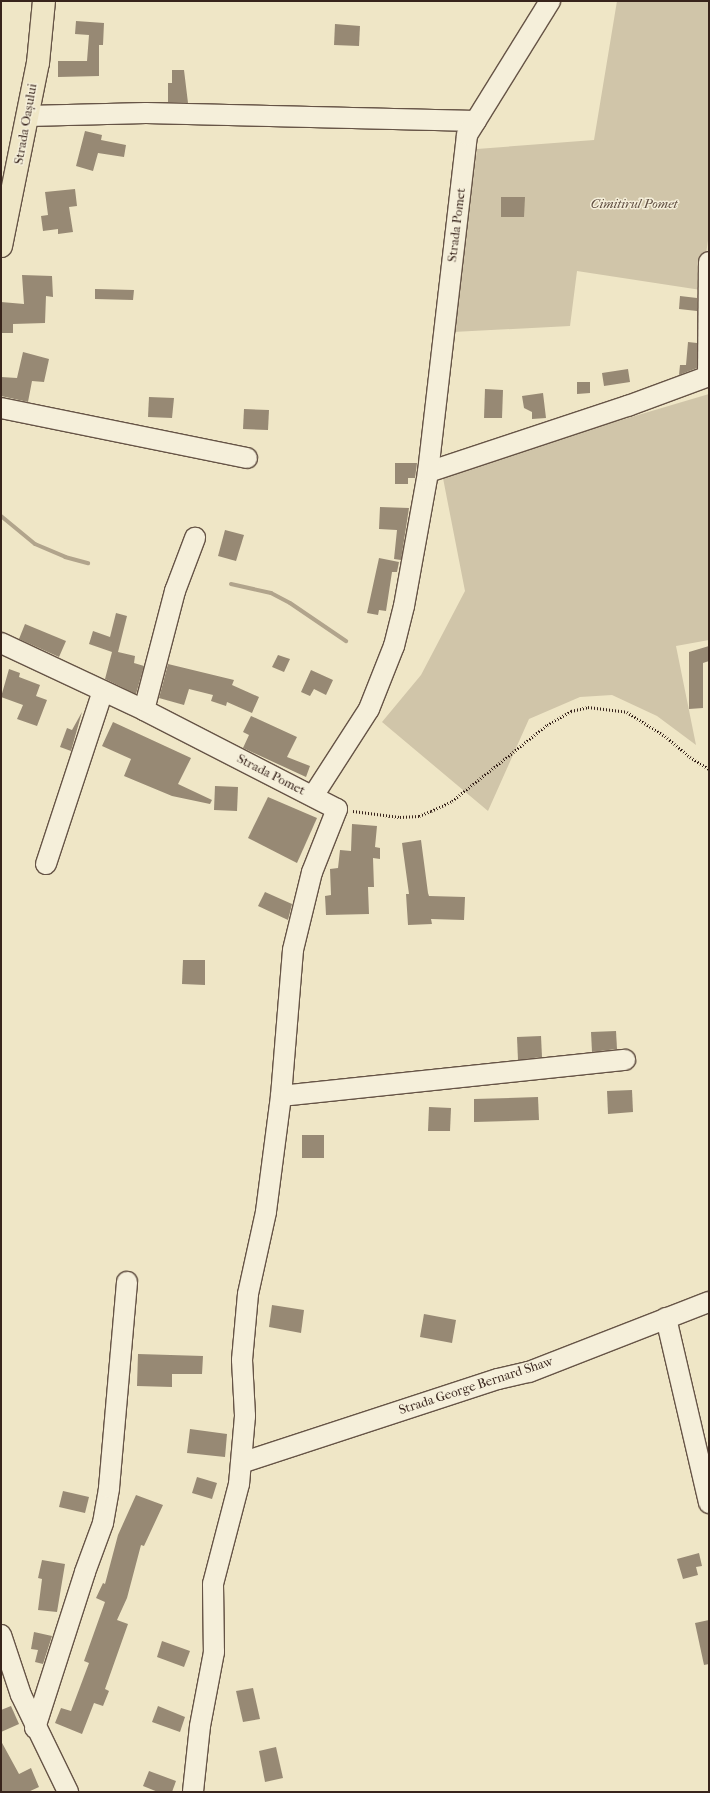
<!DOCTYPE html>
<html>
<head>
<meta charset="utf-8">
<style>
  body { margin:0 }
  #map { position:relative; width:710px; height:1793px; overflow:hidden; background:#efe6c6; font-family:"IM FELL French Canon",serif }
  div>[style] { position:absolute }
  .green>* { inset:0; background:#d0c5a9 }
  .stream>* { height:4px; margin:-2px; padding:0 2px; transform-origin:2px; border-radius:2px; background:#b1a48c }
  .building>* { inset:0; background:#978974 }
  .path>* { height:2.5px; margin-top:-1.25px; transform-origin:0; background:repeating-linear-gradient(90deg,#38241c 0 1px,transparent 0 3px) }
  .roads { filter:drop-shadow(1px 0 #665446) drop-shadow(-1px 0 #665446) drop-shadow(0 1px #665446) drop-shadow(0 -1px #665446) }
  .minor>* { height:20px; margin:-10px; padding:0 10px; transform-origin:10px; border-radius:10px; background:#f5efda }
  .major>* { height:22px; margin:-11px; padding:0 11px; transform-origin:11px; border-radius:11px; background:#efe6c6 }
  span { translate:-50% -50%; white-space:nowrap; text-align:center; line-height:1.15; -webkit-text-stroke:3px #f5efda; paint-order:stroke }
  .street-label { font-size:13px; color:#38241c }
  .park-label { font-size:13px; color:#5e4c3f; font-style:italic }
  .frame { position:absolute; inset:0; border:2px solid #38241c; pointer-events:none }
</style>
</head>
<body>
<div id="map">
  <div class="green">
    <div style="clip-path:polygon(617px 1px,709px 1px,709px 233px,701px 290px,577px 271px,570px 326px,453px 332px,477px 149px,594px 140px)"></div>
    <div style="clip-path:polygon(709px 394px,709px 640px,676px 646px,696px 745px,657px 716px,612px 695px,580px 697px,529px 719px,488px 811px,382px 722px,421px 675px,465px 591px,442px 473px)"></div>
  </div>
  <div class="stream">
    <div style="left:1px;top:516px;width:44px;rotate:39.5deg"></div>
    <div style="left:35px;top:544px;width:33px;rotate:23deg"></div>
    <div style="left:65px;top:557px;width:24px;rotate:15deg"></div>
    <div style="left:231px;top:584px;width:41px;rotate:12.7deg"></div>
    <div style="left:271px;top:593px;width:21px;rotate:28deg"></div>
    <div style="left:290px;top:603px;width:68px;rotate:34.2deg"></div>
  </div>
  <div class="building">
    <div style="clip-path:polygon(76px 21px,104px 23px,103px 45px,99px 45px,99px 76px,58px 77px,58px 61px,87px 61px,89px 35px,75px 34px)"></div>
    <div style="clip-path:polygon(335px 24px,360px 26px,359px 46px,334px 45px)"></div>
    <div style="clip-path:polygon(172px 70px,184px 70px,188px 103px,168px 102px,168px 83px,172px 83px)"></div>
    <div style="clip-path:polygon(85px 131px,102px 135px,101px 140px,126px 145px,124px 157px,98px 153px,93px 171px,76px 166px)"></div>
    <div style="clip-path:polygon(75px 189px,77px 206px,69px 207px,73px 232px,58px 234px,58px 229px,43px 231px,41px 216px,48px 215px,45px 192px)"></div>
    <div style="clip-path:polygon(501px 197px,525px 197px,524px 217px,501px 217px)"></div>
    <div style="clip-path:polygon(22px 275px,52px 276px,53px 297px,46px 296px,45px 323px,13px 324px,13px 333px,1px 333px,1px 302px,24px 304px)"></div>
    <div style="clip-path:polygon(95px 289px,134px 290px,133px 300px,95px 299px)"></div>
    <div style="clip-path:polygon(680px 296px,697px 298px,697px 311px,679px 309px)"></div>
    <div style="clip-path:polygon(688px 342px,697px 343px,697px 368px,679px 375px,680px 365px,686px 365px)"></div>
    <div style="clip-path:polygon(23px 352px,49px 359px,44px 382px,32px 381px,28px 402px,1px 396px,1px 377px,17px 378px)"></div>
    <div style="clip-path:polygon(628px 369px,630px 382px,604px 386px,602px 373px)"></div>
    <div style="clip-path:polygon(577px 382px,590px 382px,590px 393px,577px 394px)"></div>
    <div style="clip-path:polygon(485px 389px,503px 390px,502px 418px,484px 418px)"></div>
    <div style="clip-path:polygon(543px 393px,546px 418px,532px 419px,532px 412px,524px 408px,522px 396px)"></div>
    <div style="clip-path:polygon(149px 397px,174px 398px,172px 418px,148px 417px)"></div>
    <div style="clip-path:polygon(244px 409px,269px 410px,268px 430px,243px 429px)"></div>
    <div style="clip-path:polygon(395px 463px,417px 463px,415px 478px,408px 478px,408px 484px,395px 484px)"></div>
    <div style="clip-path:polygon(380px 507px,409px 508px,401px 560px,394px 559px,397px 530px,379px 529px)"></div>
    <div style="clip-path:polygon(225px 530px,244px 535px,236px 561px,218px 556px)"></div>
    <div style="clip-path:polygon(379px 558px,399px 562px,397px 572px,392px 572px,386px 611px,379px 610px,378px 615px,367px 613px)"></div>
    <div style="clip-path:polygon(116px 613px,127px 616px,118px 652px,135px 656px,134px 663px,144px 666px,136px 694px,105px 679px,112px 652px,89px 644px,93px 631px,110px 637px)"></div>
    <div style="clip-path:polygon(25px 624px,66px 641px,59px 657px,19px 639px)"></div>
    <div style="clip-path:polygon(709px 646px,709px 661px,703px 663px,703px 708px,689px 709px,689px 652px)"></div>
    <div style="clip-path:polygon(278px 655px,290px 659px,284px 672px,272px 667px)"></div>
    <div style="clip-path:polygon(168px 664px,234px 680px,232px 685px,259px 697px,252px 713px,227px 702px,226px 706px,211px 701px,213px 695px,189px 689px,184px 705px,159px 698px)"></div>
    <div style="clip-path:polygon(9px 669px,20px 673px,19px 677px,40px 685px,36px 696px,47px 700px,37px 726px,17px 719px,23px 705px,1px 697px)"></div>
    <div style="clip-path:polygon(311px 670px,333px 680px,326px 695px,314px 689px,310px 696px,301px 692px)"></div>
    <div style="clip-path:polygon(82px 712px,71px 751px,60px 747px,67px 728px,72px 730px)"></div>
    <div style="clip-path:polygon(251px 716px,297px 737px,287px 757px,310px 766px,306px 777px,243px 748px,249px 735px,243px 732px)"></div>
    <div style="clip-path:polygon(113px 722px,191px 758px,178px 784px,212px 800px,210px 804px,172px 796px,124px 776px,131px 759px,102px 746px)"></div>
    <div style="clip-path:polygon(215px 786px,238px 787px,237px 811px,214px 810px)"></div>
    <div style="clip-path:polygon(268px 797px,317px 818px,297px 863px,248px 838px)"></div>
    <div style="clip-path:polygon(352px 824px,377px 826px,375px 847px,380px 848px,380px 859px,373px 858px,374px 887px,368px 887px,369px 914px,326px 915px,325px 896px,331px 895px,330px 869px,338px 868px,340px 850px,351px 851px)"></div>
    <div style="clip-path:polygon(421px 840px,428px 893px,429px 896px,465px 897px,464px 920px,431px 919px,432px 924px,408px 925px,406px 894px,409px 894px,402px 843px)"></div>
    <div style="clip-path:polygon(265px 892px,292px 904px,288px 920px,258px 906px)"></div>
    <div style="clip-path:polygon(183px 960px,205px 960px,205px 985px,182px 984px)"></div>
    <div style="clip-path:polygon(616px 1031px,617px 1049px,592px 1052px,591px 1032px)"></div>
    <div style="clip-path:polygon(541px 1036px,542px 1057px,518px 1060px,517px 1037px)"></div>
    <div style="clip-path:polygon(632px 1090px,633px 1112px,608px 1114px,607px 1091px)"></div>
    <div style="clip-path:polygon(538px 1097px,539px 1120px,474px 1122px,474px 1099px)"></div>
    <div style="clip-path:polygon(429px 1107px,451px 1108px,450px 1131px,428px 1131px)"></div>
    <div style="clip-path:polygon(302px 1135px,324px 1135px,324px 1158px,302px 1158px)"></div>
    <div style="clip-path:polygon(272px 1305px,304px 1310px,301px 1333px,269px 1327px)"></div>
    <div style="clip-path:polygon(424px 1314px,456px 1320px,452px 1343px,420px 1337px)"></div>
    <div style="clip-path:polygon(138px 1354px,203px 1356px,202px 1374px,172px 1374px,172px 1387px,137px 1386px)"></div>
    <div style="clip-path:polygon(190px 1429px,227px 1434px,225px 1457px,187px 1453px)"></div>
    <div style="clip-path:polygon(197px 1477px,217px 1483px,212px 1499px,192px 1493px)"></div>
    <div style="clip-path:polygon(63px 1491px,89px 1497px,85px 1513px,59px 1507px)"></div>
    <div style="clip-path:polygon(136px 1495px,163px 1505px,144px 1546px,141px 1545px,127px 1598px,117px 1620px,128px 1624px,105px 1689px,109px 1691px,103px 1706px,94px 1703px,82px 1734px,55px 1723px,61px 1708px,71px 1711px,89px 1663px,84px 1661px,105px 1602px,96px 1598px,103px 1583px,105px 1584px,118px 1535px)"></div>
    <div style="clip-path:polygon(699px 1553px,702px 1566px,696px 1567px,698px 1575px,683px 1579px,677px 1559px)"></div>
    <div style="clip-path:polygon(42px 1560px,65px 1564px,57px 1612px,38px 1610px,42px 1579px,38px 1578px)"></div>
    <div style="clip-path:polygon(709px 1620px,709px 1664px,704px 1665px,695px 1623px)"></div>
    <div style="clip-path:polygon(34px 1632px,52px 1636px,43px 1664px,35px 1662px,38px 1650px,31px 1649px)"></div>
    <div style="clip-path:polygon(162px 1641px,190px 1651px,184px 1667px,157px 1657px)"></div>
    <div style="clip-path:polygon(253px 1688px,260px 1719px,243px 1722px,236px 1691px)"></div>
    <div style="clip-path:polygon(11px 1706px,19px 1724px,1px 1732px,1px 1710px)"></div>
    <div style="clip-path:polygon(158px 1706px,185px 1717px,180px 1732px,152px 1722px)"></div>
    <div style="clip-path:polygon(1px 1741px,19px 1774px,31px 1768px,39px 1787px,28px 1792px,1px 1792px)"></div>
    <div style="clip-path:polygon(276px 1747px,283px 1778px,265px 1782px,259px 1751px)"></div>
    <div style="clip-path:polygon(149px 1771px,176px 1781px,172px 1792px,158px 1792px,143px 1786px)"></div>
  </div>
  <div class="path">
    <div style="left:353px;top:811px;width:47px;rotate:7.3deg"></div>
    <div style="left:400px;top:817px;width:19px;rotate:-3deg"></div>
    <div style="left:419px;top:816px;width:13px;rotate:-23deg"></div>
    <div style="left:431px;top:811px;width:23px;rotate:-25deg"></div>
    <div style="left:452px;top:801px;width:122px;rotate:-38.7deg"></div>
    <div style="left:547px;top:725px;width:28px;rotate:-30deg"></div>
    <div style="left:571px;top:711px;width:17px;rotate:-13deg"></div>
    <div style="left:588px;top:707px;width:39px;rotate:7deg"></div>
    <div style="left:627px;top:712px;width:45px;rotate:32.3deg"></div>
    <div style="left:665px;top:736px;width:33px;rotate:40deg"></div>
    <div style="left:690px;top:757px;width:22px;rotate:32deg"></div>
  </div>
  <div class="roads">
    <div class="minor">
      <div style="left:28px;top:116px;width:118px;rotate:-1.5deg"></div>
      <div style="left:146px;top:113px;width:330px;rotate:1.4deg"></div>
      <div style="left:708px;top:377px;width:115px;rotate:-89.5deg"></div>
      <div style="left:1px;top:408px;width:251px;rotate:11.5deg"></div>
      <div style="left:428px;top:472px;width:211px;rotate:-18.3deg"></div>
      <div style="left:628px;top:406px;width:86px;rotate:-20.3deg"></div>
      <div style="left:1px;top:643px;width:158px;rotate:25.1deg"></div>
      <div style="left:144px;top:710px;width:217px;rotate:27.2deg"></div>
      <div style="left:337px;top:809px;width:68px;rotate:111.6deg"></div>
      <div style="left:312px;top:872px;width:80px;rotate:103.7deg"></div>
      <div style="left:293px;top:950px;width:146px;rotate:94.7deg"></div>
      <div style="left:281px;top:1096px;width:117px;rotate:97.4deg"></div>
      <div style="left:266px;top:1212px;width:84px;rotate:102.4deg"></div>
      <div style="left:248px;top:1294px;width:66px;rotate:95.2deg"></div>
      <div style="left:242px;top:1360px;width:56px;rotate:86.9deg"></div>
      <div style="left:245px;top:1416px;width:68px;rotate:95deg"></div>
      <div style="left:239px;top:1484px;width:103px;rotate:104.6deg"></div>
      <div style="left:213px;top:1584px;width:68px;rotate:89.2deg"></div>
      <div style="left:214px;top:1652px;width:75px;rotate:100.7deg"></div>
      <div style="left:200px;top:1726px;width:66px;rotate:96.1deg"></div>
      <div style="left:144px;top:710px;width:123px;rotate:-75.4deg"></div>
      <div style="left:175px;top:591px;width:57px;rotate:-69.3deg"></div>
      <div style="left:313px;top:796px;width:103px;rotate:-57.2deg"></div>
      <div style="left:369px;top:709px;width:68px;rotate:-68.4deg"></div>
      <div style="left:394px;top:646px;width:41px;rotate:-76deg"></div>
      <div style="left:404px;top:606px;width:136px;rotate:-79.8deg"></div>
      <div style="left:428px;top:472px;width:339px;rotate:-83.4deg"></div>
      <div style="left:467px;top:135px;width:158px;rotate:-58.2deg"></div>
      <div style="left:46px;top:864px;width:182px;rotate:-71.8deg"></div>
      <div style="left:281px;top:1096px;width:346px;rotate:-6deg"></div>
      <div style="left:666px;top:1318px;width:190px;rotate:76.9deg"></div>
      <div style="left:241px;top:1463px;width:270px;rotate:-18.1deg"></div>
      <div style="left:498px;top:1379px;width:32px;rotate:-13deg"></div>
      <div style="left:529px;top:1372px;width:193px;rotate:-21.3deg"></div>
      <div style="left:1px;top:1635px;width:63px;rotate:71.6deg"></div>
      <div style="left:21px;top:1695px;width:108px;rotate:64.1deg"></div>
      <div style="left:35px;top:1728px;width:164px;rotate:-72.2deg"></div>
      <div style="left:85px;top:1572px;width:52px;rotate:-69.8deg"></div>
      <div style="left:103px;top:1523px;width:36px;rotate:-80deg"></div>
      <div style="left:109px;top:1488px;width:207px;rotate:-85deg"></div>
    </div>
    <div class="major">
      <div style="left:1px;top:246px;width:187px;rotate:-78.6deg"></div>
      <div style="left:38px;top:63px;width:62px;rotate:-84.5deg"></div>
    </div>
  </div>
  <div class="street-label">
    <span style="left:26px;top:124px;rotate:-80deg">Strada Oașului</span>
    <span style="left:457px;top:225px;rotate:-83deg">Strada Pomet</span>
    <span style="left:271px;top:775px;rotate:27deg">Strada Pomet</span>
    <span style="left:476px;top:1386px;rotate:-18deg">Strada George Bernard Shaw</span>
  </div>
  <div class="park-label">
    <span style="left:634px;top:204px">Cimitirul Pomet</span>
  </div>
  <div class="frame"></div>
</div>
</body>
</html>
